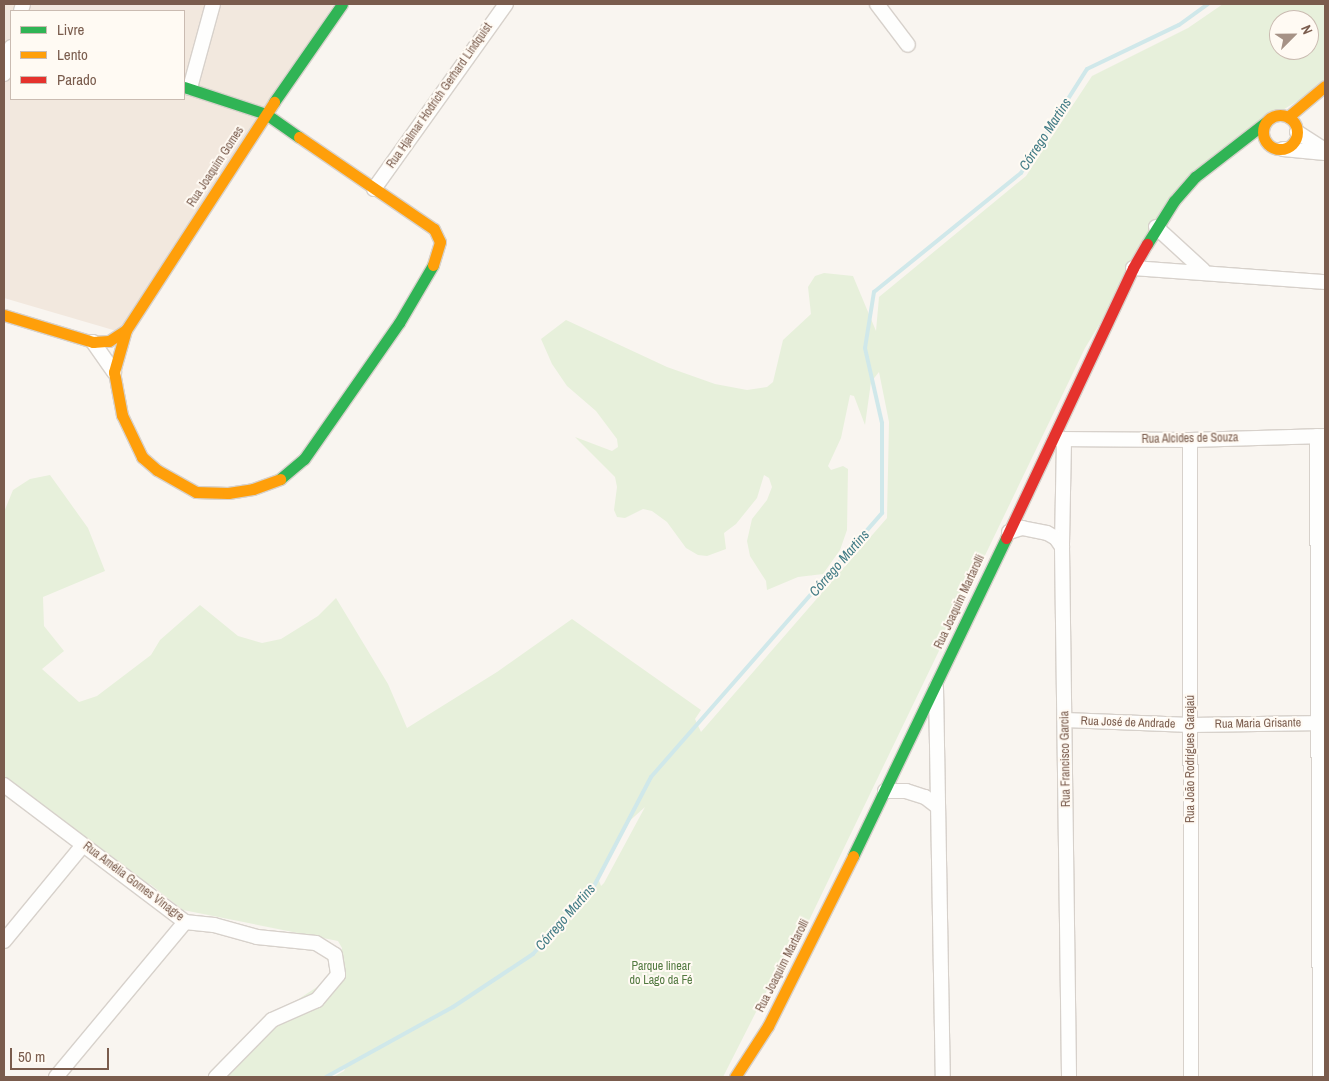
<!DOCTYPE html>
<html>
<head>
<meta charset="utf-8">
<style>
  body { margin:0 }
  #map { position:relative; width:1329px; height:1081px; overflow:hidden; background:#f9f5f0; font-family:"Archivo Narrow",sans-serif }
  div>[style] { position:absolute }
  .residential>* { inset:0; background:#f2e8de }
  .green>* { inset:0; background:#e7f0db }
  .stream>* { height:4px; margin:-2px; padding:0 2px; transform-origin:2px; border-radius:2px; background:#d0e8ea }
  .roads { filter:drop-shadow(1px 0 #d7d1cb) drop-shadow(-1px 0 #d7d1cb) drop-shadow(0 1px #d7d1cb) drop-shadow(0 -1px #d7d1cb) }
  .street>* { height:14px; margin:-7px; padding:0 7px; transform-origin:7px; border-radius:7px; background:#fefefd }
  .fast>* { height:11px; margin:-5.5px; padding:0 5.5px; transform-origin:5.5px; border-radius:5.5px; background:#30b455 }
  .slow>* { height:11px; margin:-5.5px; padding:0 5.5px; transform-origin:5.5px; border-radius:5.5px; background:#ff9f0a }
  .slow>.ring { margin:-5.5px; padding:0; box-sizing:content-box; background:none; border:11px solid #ff9f0a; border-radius:50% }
  .jam>* { height:11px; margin:-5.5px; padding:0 5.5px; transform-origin:5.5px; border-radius:5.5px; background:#e5322d }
  span { translate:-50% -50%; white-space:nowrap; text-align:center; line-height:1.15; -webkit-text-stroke:4px #fffaf3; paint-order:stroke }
  .street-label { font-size:12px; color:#7a5c4d }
  .park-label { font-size:12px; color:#537a41 }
  .water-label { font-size:14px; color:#437c86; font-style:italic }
  .frame { position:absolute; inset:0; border:5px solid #7a5c4d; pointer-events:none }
  .legend { position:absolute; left:10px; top:10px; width:175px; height:90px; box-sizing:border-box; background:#fffaf3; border:1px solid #cabbb1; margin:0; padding:6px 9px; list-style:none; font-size:15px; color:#7a5c4d }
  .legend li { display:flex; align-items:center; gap:10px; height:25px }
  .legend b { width:25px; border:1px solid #cabbb1 }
  .north { position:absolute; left:1269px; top:10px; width:50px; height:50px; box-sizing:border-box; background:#fffaf3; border:1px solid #cabbb1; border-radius:50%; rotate:67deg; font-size:14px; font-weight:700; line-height:20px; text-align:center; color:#7a5c4d }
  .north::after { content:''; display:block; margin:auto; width:18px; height:22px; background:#a69286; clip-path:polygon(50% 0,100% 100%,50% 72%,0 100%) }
  .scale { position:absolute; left:10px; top:1048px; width:99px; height:22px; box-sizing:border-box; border:2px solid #7a5c4d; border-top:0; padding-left:6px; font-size:15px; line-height:18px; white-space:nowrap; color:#7a5c4d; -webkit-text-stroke:4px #fffaf3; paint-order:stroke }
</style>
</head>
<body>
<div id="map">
  <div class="residential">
    <div style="clip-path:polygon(evenodd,4px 4px,334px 4px,120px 332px,4px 298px,4px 4px,11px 11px,184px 11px,184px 99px,11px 99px,11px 11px)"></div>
  </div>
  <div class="green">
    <div style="clip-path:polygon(evenodd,1223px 4px,1325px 4px,1325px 84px,1245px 133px,1188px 179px,1085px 348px,802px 935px,789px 947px,723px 1077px,333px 1077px,344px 1071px,346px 1066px,326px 1077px,216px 1077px,257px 1026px,331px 978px,340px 963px,342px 948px,338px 941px,183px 910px,150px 884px,137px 883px,4px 785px,4px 512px,13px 490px,30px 479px,50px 475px,88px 528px,105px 571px,43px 597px,44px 626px,64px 651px,42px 669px,79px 702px,97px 696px,151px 655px,160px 640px,200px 605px,238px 636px,262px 643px,281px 639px,318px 616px,336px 598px,388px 684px,407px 728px,497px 672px,572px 619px,701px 710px,695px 719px,701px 732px,887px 518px,889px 422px,879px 372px,871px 382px,865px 425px,854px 396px,850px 395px,841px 438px,828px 466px,831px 470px,843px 466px,848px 469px,847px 530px,840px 550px,823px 574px,798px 577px,767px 590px,766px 581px,750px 556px,747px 541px,752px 519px,767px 500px,772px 487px,769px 478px,764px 475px,757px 498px,736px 524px,724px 533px,726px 549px,707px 556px,698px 555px,686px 548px,667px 522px,652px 511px,643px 509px,625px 518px,617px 517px,614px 510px,617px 487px,615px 477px,575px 437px,612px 451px,618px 447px,617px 439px,596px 411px,567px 386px,552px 364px,541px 339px,566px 320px,667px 367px,715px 384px,747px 390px,767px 387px,773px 382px,783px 340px,811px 314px,808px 287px,815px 276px,824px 273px,853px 276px,876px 331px,879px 297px,1026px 176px,1092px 76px,1188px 28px,1223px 4px,1279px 20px,1309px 20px,1309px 50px,1279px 50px,1279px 20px,1223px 4px,645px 807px,604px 883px,601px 886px,598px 878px,625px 825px,645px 807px)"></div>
  </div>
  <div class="stream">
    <div style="left:326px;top:1077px;width:145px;rotate:-28.9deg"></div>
    <div style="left:453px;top:1007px;width:96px;rotate:-33.5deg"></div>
    <div style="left:533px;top:954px;width:91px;rotate:-48.1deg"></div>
    <div style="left:594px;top:886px;width:123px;rotate:-62.4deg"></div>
    <div style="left:651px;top:777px;width:351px;rotate:-48.8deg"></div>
    <div style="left:882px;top:513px;width:90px;rotate:-90deg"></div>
    <div style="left:882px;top:423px;width:77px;rotate:-102.8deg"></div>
    <div style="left:865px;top:348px;width:57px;rotate:-80.9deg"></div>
    <div style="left:874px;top:292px;width:189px;rotate:-39deg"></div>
    <div style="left:1021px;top:173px;width:123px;rotate:-57.6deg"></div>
    <div style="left:1087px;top:69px;width:102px;rotate:-25.6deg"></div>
    <div style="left:1179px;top:25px;width:36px;rotate:-36deg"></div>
  </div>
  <div class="roads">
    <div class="street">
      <div style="left:877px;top:4px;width:51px;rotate:52.9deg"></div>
      <div style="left:21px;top:11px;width:7px;rotate:-74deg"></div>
      <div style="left:4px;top:74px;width:28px;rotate:-75deg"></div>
      <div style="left:190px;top:88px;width:87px;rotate:-74.7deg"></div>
      <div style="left:1297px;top:132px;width:33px;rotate:33deg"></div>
      <div style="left:1283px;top:149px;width:42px;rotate:5.4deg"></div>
      <div style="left:374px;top:189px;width:227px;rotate:-54.5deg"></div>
      <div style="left:1156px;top:227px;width:64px;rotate:42.5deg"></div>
      <div style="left:1133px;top:268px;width:193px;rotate:4.2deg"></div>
      <div style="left:93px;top:342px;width:37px;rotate:55deg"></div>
      <div style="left:1317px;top:436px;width:641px;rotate:89.73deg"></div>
      <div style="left:1055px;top:439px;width:135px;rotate:0.4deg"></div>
      <div style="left:1190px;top:440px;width:135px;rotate:-1.7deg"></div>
      <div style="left:1064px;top:440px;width:107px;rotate:91.1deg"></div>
      <div style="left:1062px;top:547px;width:530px;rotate:89.24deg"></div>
      <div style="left:1190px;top:440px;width:637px;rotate:89.91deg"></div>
      <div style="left:1009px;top:532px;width:14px;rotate:-17deg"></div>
      <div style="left:1022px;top:528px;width:25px;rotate:11deg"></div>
      <div style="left:1047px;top:533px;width:10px;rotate:29deg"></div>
      <div style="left:1056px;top:538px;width:11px;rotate:56deg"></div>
      <div style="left:936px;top:688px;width:389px;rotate:89deg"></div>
      <div style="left:1065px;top:720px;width:126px;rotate:2.3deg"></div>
      <div style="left:1191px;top:725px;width:134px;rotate:-0.9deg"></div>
      <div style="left:4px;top:785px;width:227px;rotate:37.1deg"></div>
      <div style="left:185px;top:922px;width:29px;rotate:6deg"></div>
      <div style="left:214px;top:925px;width:45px;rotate:15.6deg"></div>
      <div style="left:257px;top:937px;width:59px;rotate:5.8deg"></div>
      <div style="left:316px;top:943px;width:22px;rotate:32deg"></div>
      <div style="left:335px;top:955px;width:20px;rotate:81deg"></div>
      <div style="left:338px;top:975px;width:33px;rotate:130deg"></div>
      <div style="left:317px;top:1000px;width:49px;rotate:156deg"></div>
      <div style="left:272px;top:1020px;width:80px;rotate:134.5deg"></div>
      <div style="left:885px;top:791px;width:21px"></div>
      <div style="left:906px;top:791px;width:20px;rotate:18deg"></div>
      <div style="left:925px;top:797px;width:16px;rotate:38deg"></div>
      <div style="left:4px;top:941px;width:124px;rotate:-50.5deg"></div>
      <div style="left:56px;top:1077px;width:202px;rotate:-50.2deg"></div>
    </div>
    <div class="fast">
      <div style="left:184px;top:87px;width:86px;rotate:18.2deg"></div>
      <div style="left:266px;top:114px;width:40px;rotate:34.9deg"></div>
      <div style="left:274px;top:102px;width:119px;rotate:-55.2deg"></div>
      <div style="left:1147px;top:244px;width:51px;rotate:-57.9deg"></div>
      <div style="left:1174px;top:201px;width:32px;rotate:-49deg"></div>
      <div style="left:1195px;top:177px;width:90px;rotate:-37.8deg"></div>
      <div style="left:280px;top:479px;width:31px;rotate:-40deg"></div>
      <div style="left:304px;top:459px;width:166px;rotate:-55.1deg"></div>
      <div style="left:399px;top:323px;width:67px;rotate:-59.6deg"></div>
      <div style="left:853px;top:856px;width:353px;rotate:-64.3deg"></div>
    </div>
    <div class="slow">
      <div class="ring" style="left:1263px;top:115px;width:23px;height:23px"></div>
      <div style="left:1288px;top:117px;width:48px;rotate:-40deg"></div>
      <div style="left:299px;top:137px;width:163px;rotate:34.3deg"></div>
      <div style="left:434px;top:229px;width:14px;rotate:65deg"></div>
      <div style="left:440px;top:242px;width:24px;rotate:107deg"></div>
      <div style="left:4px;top:315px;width:93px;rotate:16.9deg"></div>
      <div style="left:93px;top:342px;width:16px;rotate:-4deg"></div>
      <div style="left:109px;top:341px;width:20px;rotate:-33deg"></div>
      <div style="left:126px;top:330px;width:272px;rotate:-57deg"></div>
      <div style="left:126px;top:330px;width:44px;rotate:105.9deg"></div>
      <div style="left:114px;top:372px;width:44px;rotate:79.5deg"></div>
      <div style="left:122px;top:415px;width:47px;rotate:64.5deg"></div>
      <div style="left:142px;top:457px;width:20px;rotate:41deg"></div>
      <div style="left:157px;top:470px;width:45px;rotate:29.4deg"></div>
      <div style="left:196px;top:492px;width:32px;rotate:2deg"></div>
      <div style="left:228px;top:493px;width:25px;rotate:-9deg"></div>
      <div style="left:253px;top:489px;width:29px;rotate:-20deg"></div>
      <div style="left:735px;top:1077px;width:61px;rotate:-57.1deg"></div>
      <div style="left:768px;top:1026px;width:190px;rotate:-63.4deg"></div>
    </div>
    <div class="jam">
      <div style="left:1006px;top:538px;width:298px;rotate:-64.8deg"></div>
      <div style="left:1133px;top:268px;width:28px;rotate:-60deg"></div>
    </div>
  </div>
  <div class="street-label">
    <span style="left:440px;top:96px;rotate:-55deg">Rua Hjalmar Hodrich Gerhard Lindquist</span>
    <span style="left:216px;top:167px;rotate:-57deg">Rua Joaquim Gomes</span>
    <span style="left:1190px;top:439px;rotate:-1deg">Rua Alcides de Souza</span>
    <span style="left:960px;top:602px;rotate:-65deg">Rua Joaquim Martarolli</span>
    <span style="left:1128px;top:723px;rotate:2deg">Rua José de Andrade</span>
    <span style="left:1258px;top:724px;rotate:-1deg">Rua Maria Grisante</span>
    <span style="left:1066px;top:759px;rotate:-91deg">Rua Francisco Garcia</span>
    <span style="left:1191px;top:759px;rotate:-90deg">Rua João Rodrigues Garajaú</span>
    <span style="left:133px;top:882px;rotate:37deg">Rua Amélia Gomes Vinagre</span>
    <span style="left:783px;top:966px;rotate:-63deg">Rua Joaquim Martarolli</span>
  </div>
  <div class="park-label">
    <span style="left:661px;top:974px">Parque linear<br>do Lago da Fé</span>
  </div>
  <div class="water-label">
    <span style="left:1045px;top:134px;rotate:-57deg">Córrego Martins</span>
    <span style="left:839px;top:563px;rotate:-49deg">Córrego Martins</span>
    <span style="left:565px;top:917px;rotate:-49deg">Córrego Martins</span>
  </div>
  <div class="frame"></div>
  <ul class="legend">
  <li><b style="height:6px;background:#30b455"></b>Livre</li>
  <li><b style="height:6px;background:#ff9f0a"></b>Lento</li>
  <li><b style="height:6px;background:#e5322d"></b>Parado</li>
  </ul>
  <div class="north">N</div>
  <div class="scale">50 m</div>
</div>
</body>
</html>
